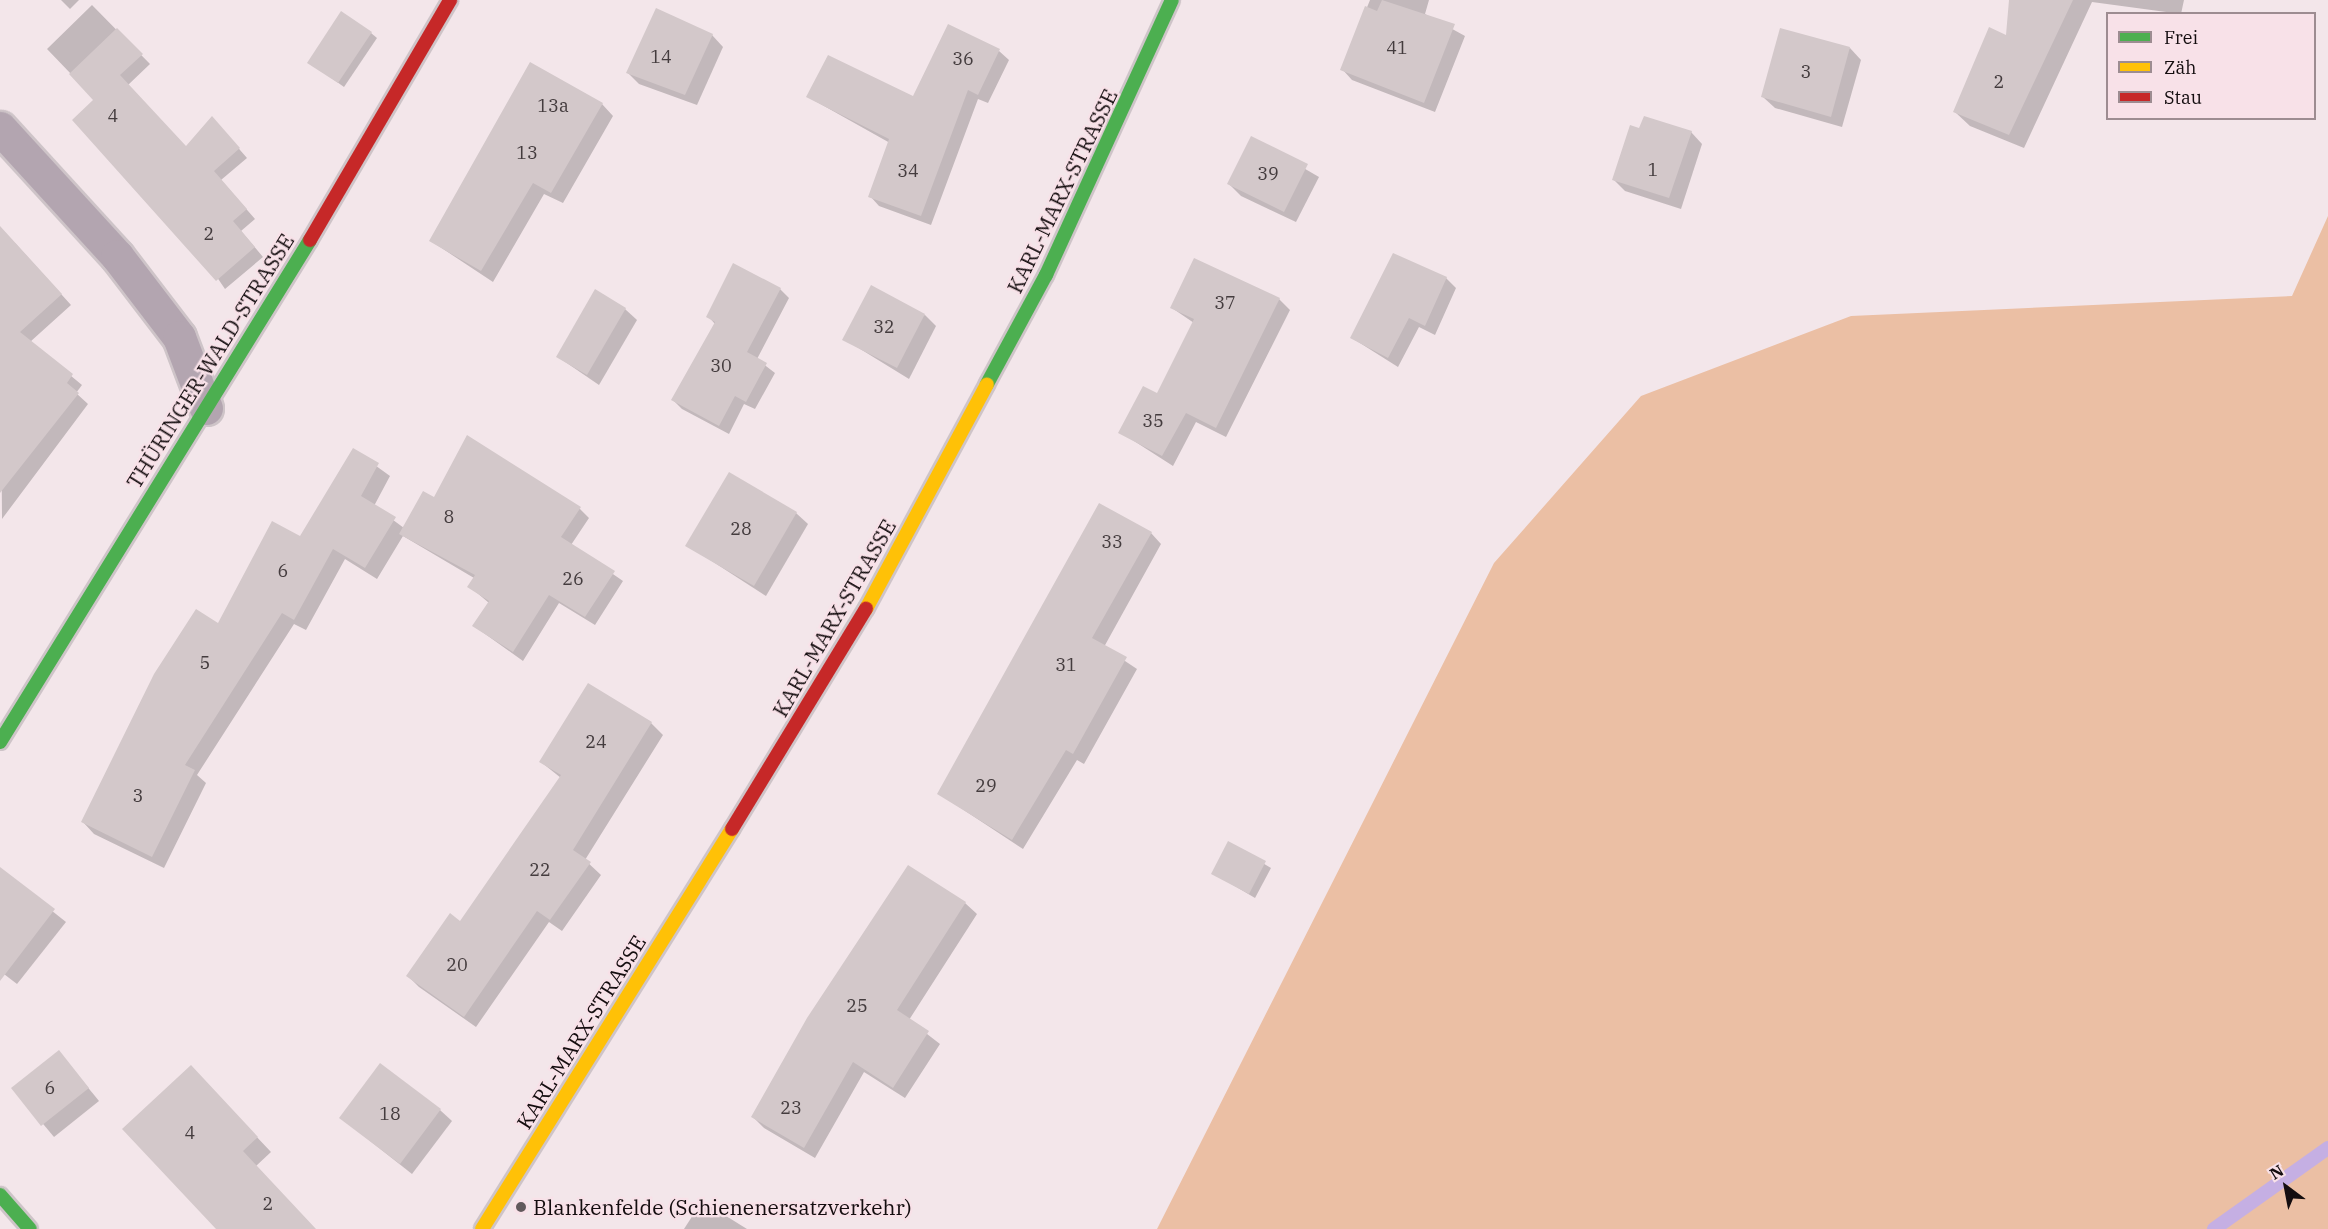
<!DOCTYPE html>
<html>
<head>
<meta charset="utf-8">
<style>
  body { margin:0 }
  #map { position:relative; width:2328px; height:1229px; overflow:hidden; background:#f3e6ea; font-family:"IBM Plex Serif",serif }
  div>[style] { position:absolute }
  .forest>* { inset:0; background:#ebbfa4 }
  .shadow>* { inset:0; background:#0003 }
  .stream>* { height:14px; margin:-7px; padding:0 7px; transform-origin:7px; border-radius:7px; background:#c5afe3 }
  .building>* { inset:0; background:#d3c8ca }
  .roads { filter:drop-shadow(2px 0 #cec4c8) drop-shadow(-2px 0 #cec4c8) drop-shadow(0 2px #cec4c8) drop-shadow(0 -2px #cec4c8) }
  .street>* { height:33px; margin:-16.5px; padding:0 16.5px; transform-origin:16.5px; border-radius:16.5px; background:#b3a5b0 }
  .fast>* { height:14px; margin:-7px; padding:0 7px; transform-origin:7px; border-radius:7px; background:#4caf50 }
  .slow>* { height:14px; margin:-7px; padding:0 7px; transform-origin:7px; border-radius:7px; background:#ffc107 }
  .jam>* { height:14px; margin:-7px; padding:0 7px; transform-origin:7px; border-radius:7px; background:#c62828 }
  .dots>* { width:16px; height:16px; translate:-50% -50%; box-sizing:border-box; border:3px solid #f8e1e8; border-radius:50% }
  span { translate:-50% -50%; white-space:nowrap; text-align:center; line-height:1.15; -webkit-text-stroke:4.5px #f8e1e8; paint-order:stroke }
  .number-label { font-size:18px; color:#443c3e }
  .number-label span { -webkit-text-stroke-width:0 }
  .street-label { font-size:21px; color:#140d0f }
  .poi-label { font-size:21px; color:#140d0f }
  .left { translate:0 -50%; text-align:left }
  .legend { position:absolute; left:2106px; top:12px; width:210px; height:108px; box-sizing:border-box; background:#f8e1e8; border:2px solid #9d8c91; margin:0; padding:8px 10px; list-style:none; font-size:18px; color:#140d0f }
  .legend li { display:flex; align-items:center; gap:12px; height:30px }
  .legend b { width:30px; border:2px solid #9d8c91 }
  .north { position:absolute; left:2256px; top:1157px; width:60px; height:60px; -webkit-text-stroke:4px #f8e1e8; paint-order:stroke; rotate:328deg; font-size:16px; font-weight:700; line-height:24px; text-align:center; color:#140d0f }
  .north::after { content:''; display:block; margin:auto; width:21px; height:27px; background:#140d0f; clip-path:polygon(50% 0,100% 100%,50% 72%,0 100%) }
</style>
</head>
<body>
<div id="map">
  <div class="forest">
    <div style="clip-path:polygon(2328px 216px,2328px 1229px,1157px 1229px,1494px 563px,1641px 396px,1851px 316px,2292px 296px)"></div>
  </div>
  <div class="shadow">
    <div style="clip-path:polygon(61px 0,79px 0,70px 9px)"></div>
    <div style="clip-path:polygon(1370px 0,1429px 0,1425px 14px,1465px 36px,1435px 112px,1352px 80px,1342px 69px)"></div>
    <div style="clip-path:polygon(2015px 0,2184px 0,2181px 14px,2092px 2px,2024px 148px,1970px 126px,1955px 112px,2008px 37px)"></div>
    <div style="clip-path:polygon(92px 5px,150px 64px,128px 85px,186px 148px,220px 127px,247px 158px,221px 180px,255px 219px,241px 231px,263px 257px,225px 289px,96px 100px,47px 49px)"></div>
    <div style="clip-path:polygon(371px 33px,377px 38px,344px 87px,309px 62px)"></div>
    <div style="clip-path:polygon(712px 35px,723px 47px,697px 105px,639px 84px,628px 73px)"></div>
    <div style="clip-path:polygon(1850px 48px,1861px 60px,1842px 127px,1775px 108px,1763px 97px)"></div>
    <div style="clip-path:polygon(999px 51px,1009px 60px,988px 103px,978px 99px,931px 225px,879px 206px,870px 196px,890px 143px,808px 97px,913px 98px)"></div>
    <div style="clip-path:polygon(602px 104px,613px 116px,563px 203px,544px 194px,493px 282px,431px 241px)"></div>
    <div style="clip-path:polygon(1640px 130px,1691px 132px,1702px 144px,1681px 209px,1625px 191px,1613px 179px)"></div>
    <div style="clip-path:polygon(1252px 138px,1319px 177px,1296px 222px,1241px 196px,1229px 184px)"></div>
    <div style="clip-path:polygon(0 238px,15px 243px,71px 305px,30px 342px,82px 385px,76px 393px,88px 404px,2px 519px)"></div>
    <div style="clip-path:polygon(1195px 260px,1279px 299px,1290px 310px,1226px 437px,1196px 422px,1173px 466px,1120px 432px,1157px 395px,1194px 323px,1172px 308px)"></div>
    <div style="clip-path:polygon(1446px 278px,1456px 288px,1435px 335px,1419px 327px,1398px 367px,1352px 338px)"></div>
    <div style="clip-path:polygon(780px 289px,789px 298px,757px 359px,775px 373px,755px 409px,744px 404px,729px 434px,682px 409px,673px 400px,715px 324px,708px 316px)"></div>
    <div style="clip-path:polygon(625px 309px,637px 320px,599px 385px,558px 357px)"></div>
    <div style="clip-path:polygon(925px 315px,936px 326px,909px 379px,844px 339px)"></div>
    <div style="clip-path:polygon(354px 450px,390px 476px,374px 506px,404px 528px,435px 499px,580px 509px,589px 518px,571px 545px,623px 581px,595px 625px,559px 603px,523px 661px,474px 626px,489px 603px,469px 586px,474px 578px,403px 536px,377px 579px,345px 559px,306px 630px,294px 624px,197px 775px,206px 783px,164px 868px,94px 834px,83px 822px,218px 625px,300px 538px)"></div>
    <div style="clip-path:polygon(796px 513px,808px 524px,766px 596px,687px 545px)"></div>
    <div style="clip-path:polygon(1151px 533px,1161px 544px,1104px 647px,1137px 669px,1084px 764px,1077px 760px,1023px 849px,938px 793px)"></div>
    <div style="clip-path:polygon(651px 723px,663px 735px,585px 860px,601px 875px,562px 931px,549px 922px,476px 1027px,419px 987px,408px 976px,461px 923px,561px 778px,541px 762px)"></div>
    <div style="clip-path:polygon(1229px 843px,1271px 868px,1255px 898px,1213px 873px)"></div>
    <div style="clip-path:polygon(3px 872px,66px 922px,17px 984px,0 971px)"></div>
    <div style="clip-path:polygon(965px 903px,977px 914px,909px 1020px,940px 1044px,905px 1098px,864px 1072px,815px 1158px,764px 1128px,753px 1117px)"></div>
    <div style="clip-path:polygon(59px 1052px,99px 1101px,54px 1137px,13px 1088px)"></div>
    <div style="clip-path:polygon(205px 1082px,271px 1152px,256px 1166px,315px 1229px,218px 1229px)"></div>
    <div style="clip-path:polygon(440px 1110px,452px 1121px,412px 1174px,341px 1118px)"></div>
    <div style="clip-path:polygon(702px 1201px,747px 1229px,684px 1229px)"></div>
  </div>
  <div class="stream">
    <div style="left:2214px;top:1229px;width:140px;rotate:-35.4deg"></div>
  </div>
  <div class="building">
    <div style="clip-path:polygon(1382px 0,1455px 24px,1424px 103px,1340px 70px,1365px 6px,1377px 11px)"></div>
    <div style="clip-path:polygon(2009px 0,2073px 0,2009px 135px,1953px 112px,1989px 27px,2006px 35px)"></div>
    <div style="clip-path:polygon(656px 8px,713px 34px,685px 95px,626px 73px)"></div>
    <div style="clip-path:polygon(341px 11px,372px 32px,338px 83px,307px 63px)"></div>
    <div style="clip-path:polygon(948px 24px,1000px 49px,978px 95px,968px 90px,921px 216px,868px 197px,889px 139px,806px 97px,828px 55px,913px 96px)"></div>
    <div style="clip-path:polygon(117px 28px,143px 54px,120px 75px,186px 146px,212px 116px,240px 148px,214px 171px,247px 209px,233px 221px,255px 247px,216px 281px,72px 120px,93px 100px,69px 74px)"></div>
    <div style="clip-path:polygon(1780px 28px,1850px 47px,1831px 117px,1761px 97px)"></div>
    <div style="clip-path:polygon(530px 62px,603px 103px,551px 193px,533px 183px,481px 271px,429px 241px)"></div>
    <div style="clip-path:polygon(1644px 116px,1692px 131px,1669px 198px,1612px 180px,1630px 125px,1639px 128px)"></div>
    <div style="clip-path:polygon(1251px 136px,1308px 164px,1284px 212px,1227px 184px)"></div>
    <div style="clip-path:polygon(0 226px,62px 294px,20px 332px,73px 374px,67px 383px,79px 393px,0 493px)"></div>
    <div style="clip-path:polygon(1393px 253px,1447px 277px,1425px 326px,1409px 318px,1388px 358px,1350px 338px)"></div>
    <div style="clip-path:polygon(1194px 258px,1280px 298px,1216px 428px,1186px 413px,1162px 456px,1118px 433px,1143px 386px,1157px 393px,1194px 319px,1170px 308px)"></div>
    <div style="clip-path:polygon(733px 263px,781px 288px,747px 352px,767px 363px,746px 402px,735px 396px,719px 426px,671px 400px,715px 322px,706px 317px)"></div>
    <div style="clip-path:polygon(871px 285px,925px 314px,897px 368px,842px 340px)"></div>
    <div style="clip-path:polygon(595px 289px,626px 308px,587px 375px,556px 357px)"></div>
    <div style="clip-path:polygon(467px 435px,581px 507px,561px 537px,615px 571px,585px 617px,549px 595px,513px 652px,472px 626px,489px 601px,467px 587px,475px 575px,399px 534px,423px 491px,434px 497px)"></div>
    <div style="clip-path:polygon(353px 448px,379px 463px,361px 496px,396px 517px,365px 568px,333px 549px,294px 620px,282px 613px,185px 765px,195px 770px,152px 857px,81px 822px,154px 674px,196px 609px,218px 623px,272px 521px,300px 536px)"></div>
    <div style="clip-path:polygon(729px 472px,797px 512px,754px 586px,685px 546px)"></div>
    <div style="clip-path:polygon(1099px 503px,1152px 532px,1092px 638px,1127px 657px,1073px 754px,1066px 750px,1012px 840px,937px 794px)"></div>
    <div style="clip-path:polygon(588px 683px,652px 722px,573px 850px,591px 862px,550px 920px,537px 911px,464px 1017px,406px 976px,450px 913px,460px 921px,561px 775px,539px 762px)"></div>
    <div style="clip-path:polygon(1228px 841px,1266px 861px,1249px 894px,1211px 874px)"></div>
    <div style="clip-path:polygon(908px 865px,966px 902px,897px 1010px,929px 1031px,893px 1088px,853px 1062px,804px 1148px,751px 1117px,807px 1018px)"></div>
    <div style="clip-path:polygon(0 867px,55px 909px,0 981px)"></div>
    <div style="clip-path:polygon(59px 1050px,89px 1088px,41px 1126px,11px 1088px)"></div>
    <div style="clip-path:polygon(380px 1063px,441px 1109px,400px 1164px,339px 1118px)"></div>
    <div style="clip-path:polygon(191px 1065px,258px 1137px,243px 1151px,316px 1229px,216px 1229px,122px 1129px)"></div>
  </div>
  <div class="roads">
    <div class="street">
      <div style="left:0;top:128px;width:173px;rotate:47.6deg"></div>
      <div style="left:117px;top:256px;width:102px;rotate:52.6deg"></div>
      <div style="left:179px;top:337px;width:76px;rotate:69.2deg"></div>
    </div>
    <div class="fast">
      <div style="left:987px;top:384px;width:124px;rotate:-61.6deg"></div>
      <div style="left:1046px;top:275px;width:302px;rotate:-65.4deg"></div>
      <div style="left:0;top:742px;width:590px;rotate:-58.3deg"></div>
      <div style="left:0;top:1195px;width:45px;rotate:48.6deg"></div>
    </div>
    <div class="slow">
      <div style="left:866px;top:609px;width:255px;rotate:-61.7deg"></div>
      <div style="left:482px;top:1229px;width:472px;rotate:-58deg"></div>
    </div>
    <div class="jam">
      <div style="left:310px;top:240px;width:278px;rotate:-59.7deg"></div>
      <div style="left:732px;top:829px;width:258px;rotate:-58.7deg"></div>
    </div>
  </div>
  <div class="dots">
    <div style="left:521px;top:1207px;background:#62595c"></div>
  </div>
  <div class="number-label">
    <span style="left:1397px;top:48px">41</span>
    <span style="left:661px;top:57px">14</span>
    <span style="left:963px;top:59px">36</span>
    <span style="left:1806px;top:72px">3</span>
    <span style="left:1999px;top:82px">2</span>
    <span style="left:553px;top:106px">13a</span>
    <span style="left:113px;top:116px">4</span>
    <span style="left:527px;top:153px">13</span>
    <span style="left:1653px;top:170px">1</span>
    <span style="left:908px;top:171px">34</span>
    <span style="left:1268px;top:174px">39</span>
    <span style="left:209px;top:234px">2</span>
    <span style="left:1225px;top:303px">37</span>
    <span style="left:884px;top:327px">32</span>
    <span style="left:721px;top:366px">30</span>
    <span style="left:1153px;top:421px">35</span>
    <span style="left:449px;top:517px">8</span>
    <span style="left:741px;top:529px">28</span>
    <span style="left:1112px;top:542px">33</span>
    <span style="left:283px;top:571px">6</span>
    <span style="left:573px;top:579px">26</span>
    <span style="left:205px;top:663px">5</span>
    <span style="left:1066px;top:665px">31</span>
    <span style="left:596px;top:742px">24</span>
    <span style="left:986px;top:786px">29</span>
    <span style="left:138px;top:796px">3</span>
    <span style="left:540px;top:870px">22</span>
    <span style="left:457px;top:965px">20</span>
    <span style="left:857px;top:1006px">25</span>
    <span style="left:50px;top:1088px">6</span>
    <span style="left:791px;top:1108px">23</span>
    <span style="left:390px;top:1114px">18</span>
    <span style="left:190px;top:1133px">4</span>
    <span style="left:268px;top:1204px">2</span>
  </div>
  <div class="street-label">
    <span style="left:1062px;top:191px;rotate:-64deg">KARL-MARX-STRASSE</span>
    <span style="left:210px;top:361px;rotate:-58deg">THÜRINGER-WALD-STRASSE</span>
    <span style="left:834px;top:618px;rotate:-60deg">KARL-MARX-STRASSE</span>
    <span style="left:581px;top:1032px;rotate:-58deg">KARL-MARX-STRASSE</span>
  </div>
  <div class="poi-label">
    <span class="left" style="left:533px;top:1207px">Blankenfelde (Schienenersatzverkehr)</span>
  </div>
  <ul class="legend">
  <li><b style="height:8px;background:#4caf50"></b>Frei</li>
  <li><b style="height:8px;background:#ffc107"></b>Zäh</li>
  <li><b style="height:8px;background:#c62828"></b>Stau</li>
  </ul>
  <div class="north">N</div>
</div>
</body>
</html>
